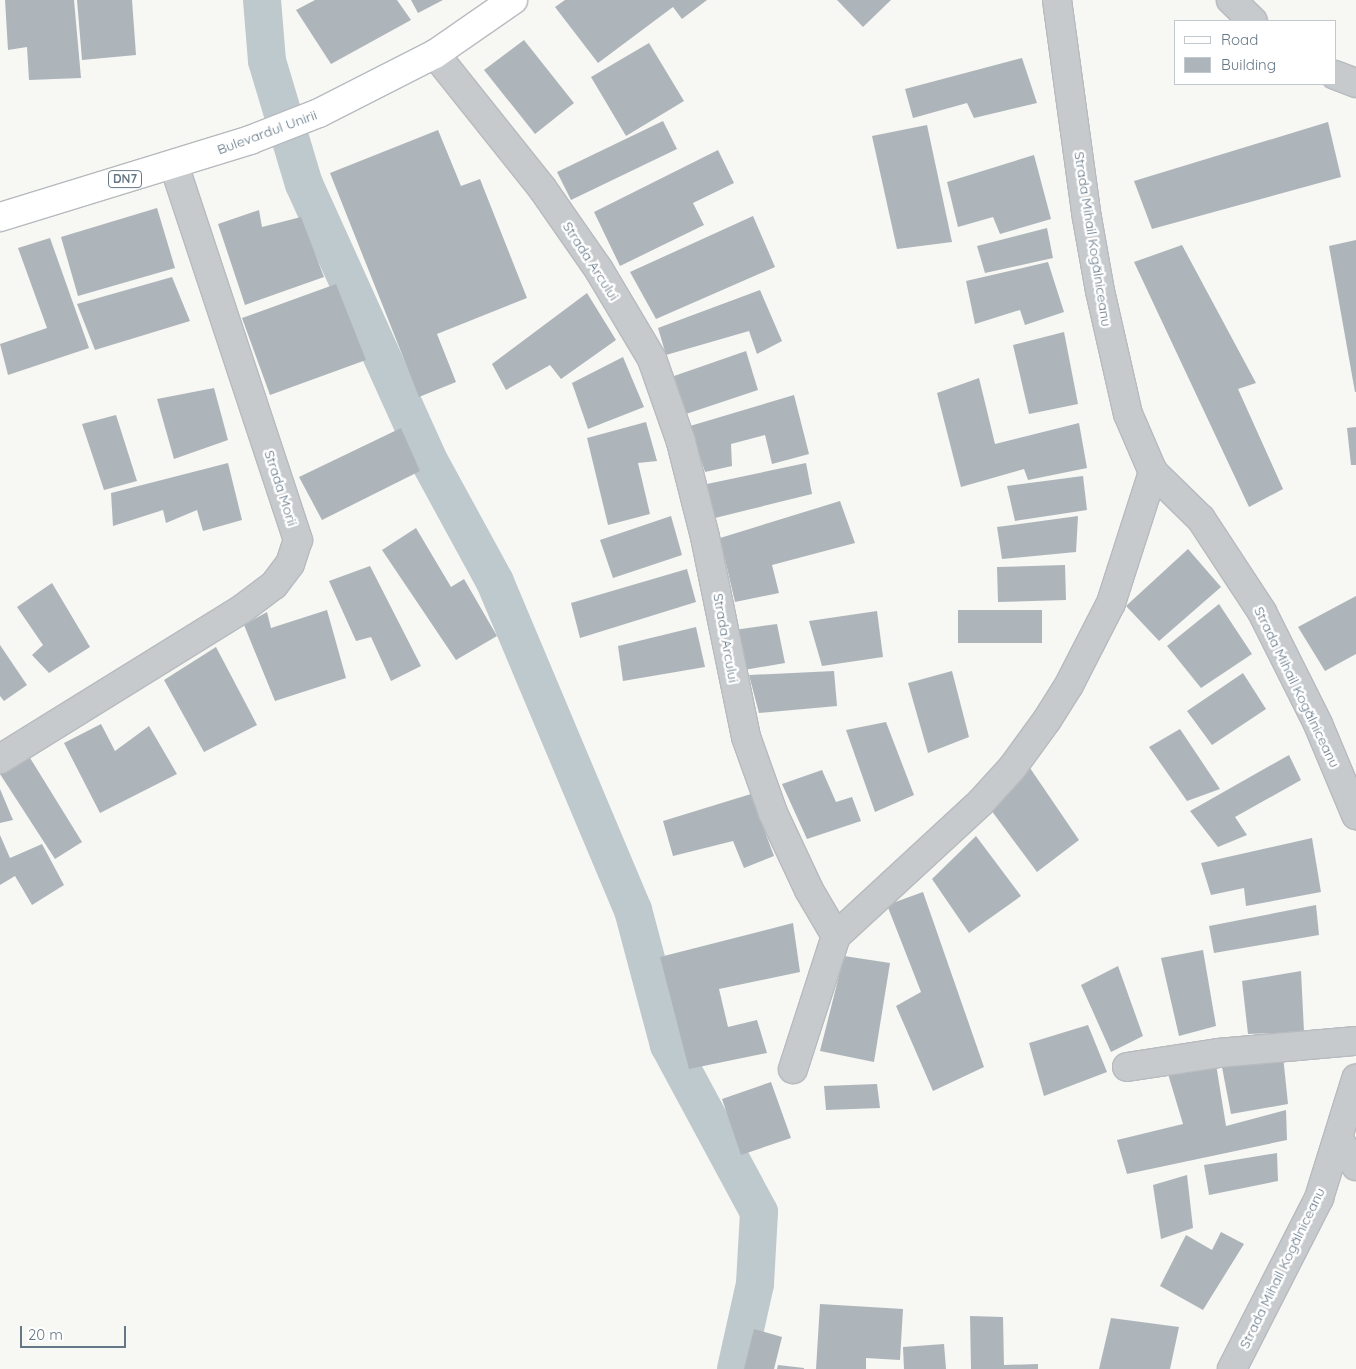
<!DOCTYPE html>
<html>
<head>
<meta charset="utf-8">
<style>
  body { margin:0 }
  #map { position:relative; width:1356px; height:1369px; overflow:hidden; background:#f7f7f3; font-family:Quicksand,sans-serif }
  div>[style] { position:absolute }
  .canal>* { height:38px; margin:-19px; padding:0 19px; transform-origin:19px; border-radius:19px; background:#bec9cd }
  .building>* { inset:0; background:#adb5bb }
  .roads { filter:drop-shadow(1px 0 #b7bbbf) drop-shadow(-1px 0 #b7bbbf) drop-shadow(0 1px #b7bbbf) drop-shadow(0 -1px #b7bbbf) }
  .minor>* { height:28px; margin:-14px; padding:0 14px; transform-origin:14px; border-radius:14px; background:#c6cacd }
  .major>* { height:28px; margin:-14px; padding:0 14px; transform-origin:14px; border-radius:14px; background:#fff }
  span { translate:-50% -50%; white-space:nowrap; text-align:center; line-height:1.15; -webkit-text-stroke:5px #fff; paint-order:stroke }
  .shield-label span { padding:1px 4px; background:#fff; border:1px solid; border-radius:4px; -webkit-text-stroke-width:0 }
  .shield-label { font-size:12px; color:#647786; font-weight:700 }
  .street-label { font-size:14px; color:#647786 }
  .legend { position:absolute; left:1174px; top:20px; width:162px; height:65px; box-sizing:border-box; background:#fff; border:1px solid #c1c9cf; margin:0; padding:6px 9px; list-style:none; font-size:15px; color:#647786 }
  .legend li { display:flex; align-items:center; gap:10px; height:25px }
  .legend b { width:25px; border:1px solid #c1c9cf }
  .scale { position:absolute; left:20px; top:1326px; width:106px; height:22px; box-sizing:border-box; border:2px solid #647786; border-top:0; padding-left:6px; font-size:15px; line-height:18px; white-space:nowrap; color:#647786; -webkit-text-stroke:4px #fff; paint-order:stroke }
</style>
</head>
<body>
<div id="map">
  <div class="canal">
    <div style="left:262px;top:0;width:61px;rotate:85.3deg"></div>
    <div style="left:267px;top:61px;width:128px;rotate:73.3deg"></div>
    <div style="left:304px;top:184px;width:302px;rotate:65.7deg"></div>
    <div style="left:428px;top:459px;width:140px;rotate:61.4deg"></div>
    <div style="left:495px;top:582px;width:356px;rotate:67.2deg"></div>
    <div style="left:633px;top:910px;width:140px;rotate:75.1deg"></div>
    <div style="left:669px;top:1045px;width:190px;rotate:61.7deg"></div>
    <div style="left:759px;top:1212px;width:72px;rotate:93.2deg"></div>
    <div style="left:755px;top:1284px;width:87px;rotate:102.6deg"></div>
  </div>
  <div class="building">
    <div style="clip-path:polygon(5px 0,74px 0,81px 78px,29px 80px,27px 47px,8px 50px)"></div>
    <div style="clip-path:polygon(77px 0,132px 0,136px 55px,82px 60px)"></div>
    <div style="clip-path:polygon(315px 0,397px 0,411px 20px,331px 64px,296px 10px)"></div>
    <div style="clip-path:polygon(411px 0,443px 0,418px 13px)"></div>
    <div style="clip-path:polygon(565px 0,707px 0,682px 19px,673px 7px,598px 63px,555px 7px)"></div>
    <div style="clip-path:polygon(837px 0,891px 0,863px 27px)"></div>
    <div style="clip-path:polygon(524px 40px,574px 103px,535px 134px,484px 70px)"></div>
    <div style="clip-path:polygon(649px 43px,684px 101px,626px 136px,591px 77px)"></div>
    <div style="clip-path:polygon(1022px 58px,1037px 103px,974px 118px,967px 103px,913px 118px,905px 89px)"></div>
    <div style="clip-path:polygon(663px 121px,677px 149px,571px 200px,557px 172px)"></div>
    <div style="clip-path:polygon(1328px 122px,1341px 177px,1152px 229px,1134px 181px)"></div>
    <div style="clip-path:polygon(927px 125px,952px 242px,897px 249px,872px 136px)"></div>
    <div style="clip-path:polygon(438px 130px,461px 186px,480px 179px,527px 298px,437px 334px,456px 382px,419px 397px,330px 173px)"></div>
    <div style="clip-path:polygon(718px 150px,734px 183px,693px 203px,704px 225px,620px 266px,594px 212px)"></div>
    <div style="clip-path:polygon(1034px 155px,1051px 219px,1000px 234px,993px 217px,958px 227px,947px 182px)"></div>
    <div style="clip-path:polygon(157px 208px,175px 268px,78px 296px,61px 237px)"></div>
    <div style="clip-path:polygon(259px 210px,262px 227px,301px 217px,324px 277px,245px 305px,218px 224px)"></div>
    <div style="clip-path:polygon(753px 216px,775px 267px,656px 319px,630px 272px)"></div>
    <div style="clip-path:polygon(1047px 228px,1053px 258px,985px 273px,977px 246px)"></div>
    <div style="clip-path:polygon(50px 238px,89px 348px,8px 375px,0 344px,47px 328px,18px 248px)"></div>
    <div style="clip-path:polygon(1356px 240px,1356px 392px,1355px 392px,1329px 246px)"></div>
    <div style="clip-path:polygon(1182px 245px,1256px 383px,1238px 389px,1283px 489px,1249px 507px,1134px 262px)"></div>
    <div style="clip-path:polygon(1048px 262px,1064px 312px,1025px 325px,1020px 310px,975px 324px,966px 281px)"></div>
    <div style="clip-path:polygon(172px 277px,190px 321px,95px 350px,77px 304px)"></div>
    <div style="clip-path:polygon(336px 284px,366px 360px,270px 395px,242px 318px)"></div>
    <div style="clip-path:polygon(760px 290px,782px 341px,757px 354px,749px 331px,666px 355px,658px 328px)"></div>
    <div style="clip-path:polygon(587px 293px,616px 340px,561px 379px,550px 365px,506px 390px,492px 364px)"></div>
    <div style="clip-path:polygon(1064px 332px,1078px 404px,1029px 414px,1013px 345px)"></div>
    <div style="clip-path:polygon(746px 351px,758px 390px,686px 414px,674px 376px)"></div>
    <div style="clip-path:polygon(623px 357px,644px 407px,588px 429px,572px 383px)"></div>
    <div style="clip-path:polygon(979px 378px,995px 444px,1079px 423px,1087px 468px,1028px 480px,1024px 469px,961px 487px,937px 393px)"></div>
    <div style="clip-path:polygon(214px 388px,228px 440px,174px 459px,157px 399px)"></div>
    <div style="clip-path:polygon(794px 395px,809px 454px,772px 464px,765px 435px,731px 444px,732px 466px,705px 472px,690px 426px)"></div>
    <div style="clip-path:polygon(116px 415px,137px 481px,104px 490px,82px 424px)"></div>
    <div style="clip-path:polygon(646px 422px,657px 461px,638px 463px,650px 514px,608px 525px,587px 438px)"></div>
    <div style="clip-path:polygon(1356px 427px,1356px 465px,1351px 465px,1347px 428px)"></div>
    <div style="clip-path:polygon(401px 428px,420px 471px,322px 520px,299px 477px)"></div>
    <div style="clip-path:polygon(228px 463px,242px 520px,203px 531px,197px 510px,166px 523px,163px 510px,113px 526px,111px 493px)"></div>
    <div style="clip-path:polygon(806px 463px,812px 494px,715px 518px,707px 484px)"></div>
    <div style="clip-path:polygon(1083px 476px,1087px 510px,1015px 521px,1007px 486px)"></div>
    <div style="clip-path:polygon(840px 501px,855px 543px,772px 565px,779px 593px,735px 602px,720px 538px)"></div>
    <div style="clip-path:polygon(671px 516px,682px 555px,613px 578px,600px 540px)"></div>
    <div style="clip-path:polygon(1078px 516px,1076px 552px,1002px 559px,997px 527px)"></div>
    <div style="clip-path:polygon(416px 528px,451px 587px,464px 579px,497px 636px,456px 660px,382px 550px)"></div>
    <div style="clip-path:polygon(1188px 549px,1221px 587px,1159px 641px,1126px 606px)"></div>
    <div style="clip-path:polygon(1065px 565px,1066px 600px,998px 602px,997px 567px)"></div>
    <div style="clip-path:polygon(370px 566px,421px 666px,391px 681px,371px 637px,356px 641px,329px 581px)"></div>
    <div style="clip-path:polygon(687px 569px,696px 602px,580px 638px,571px 603px)"></div>
    <div style="clip-path:polygon(52px 583px,90px 647px,49px 673px,32px 655px,43px 645px,17px 607px)"></div>
    <div style="clip-path:polygon(1356px 596px,1356px 654px,1325px 671px,1298px 627px)"></div>
    <div style="clip-path:polygon(1219px 604px,1252px 654px,1201px 688px,1167px 646px)"></div>
    <div style="clip-path:polygon(327px 610px,346px 678px,275px 701px,244px 625px,267px 612px,271px 628px)"></div>
    <div style="clip-path:polygon(958px 610px,1042px 610px,1042px 643px,958px 643px)"></div>
    <div style="clip-path:polygon(877px 611px,883px 657px,822px 666px,809px 621px)"></div>
    <div style="clip-path:polygon(777px 624px,785px 663px,744px 670px,734px 630px)"></div>
    <div style="clip-path:polygon(696px 627px,705px 667px,623px 681px,618px 646px)"></div>
    <div style="clip-path:polygon(0 645px,27px 685px,4px 701px,0 696px)"></div>
    <div style="clip-path:polygon(216px 647px,257px 725px,204px 752px,164px 680px)"></div>
    <div style="clip-path:polygon(834px 671px,837px 706px,759px 713px,749px 675px)"></div>
    <div style="clip-path:polygon(952px 671px,969px 737px,928px 753px,908px 683px)"></div>
    <div style="clip-path:polygon(1243px 673px,1266px 709px,1212px 745px,1187px 711px)"></div>
    <div style="clip-path:polygon(886px 722px,914px 795px,875px 812px,846px 730px)"></div>
    <div style="clip-path:polygon(101px 724px,115px 751px,149px 726px,177px 774px,100px 813px,64px 743px)"></div>
    <div style="clip-path:polygon(1180px 729px,1220px 789px,1187px 801px,1149px 747px)"></div>
    <div style="clip-path:polygon(27px 753px,82px 842px,55px 859px,0 774px,0 769px)"></div>
    <div style="clip-path:polygon(1289px 755px,1301px 780px,1235px 817px,1247px 835px,1218px 847px,1190px 811px)"></div>
    <div style="clip-path:polygon(1030px 768px,1079px 840px,1037px 872px,991px 810px)"></div>
    <div style="clip-path:polygon(822px 770px,836px 802px,852px 797px,861px 821px,807px 839px,782px 784px)"></div>
    <div style="clip-path:polygon(0 789px,13px 820px,0 823px)"></div>
    <div style="clip-path:polygon(751px 794px,774px 856px,744px 868px,733px 841px,673px 856px,663px 821px)"></div>
    <div style="clip-path:polygon(0 835px,10px 858px,42px 844px,64px 885px,32px 905px,15px 876px,0 885px)"></div>
    <div style="clip-path:polygon(976px 836px,1021px 896px,969px 933px,932px 879px)"></div>
    <div style="clip-path:polygon(1312px 838px,1321px 892px,1246px 906px,1244px 888px,1211px 895px,1201px 863px)"></div>
    <div style="clip-path:polygon(923px 892px,984px 1067px,933px 1091px,896px 1006px,921px 992px,887px 905px)"></div>
    <div style="clip-path:polygon(1316px 905px,1319px 935px,1214px 953px,1209px 926px)"></div>
    <div style="clip-path:polygon(793px 923px,800px 972px,719px 989px,728px 1027px,757px 1020px,767px 1053px,689px 1069px,660px 957px)"></div>
    <div style="clip-path:polygon(1203px 950px,1216px 1026px,1179px 1036px,1161px 958px)"></div>
    <div style="clip-path:polygon(844px 956px,890px 963px,874px 1062px,820px 1051px)"></div>
    <div style="clip-path:polygon(1118px 966px,1143px 1036px,1111px 1052px,1081px 985px)"></div>
    <div style="clip-path:polygon(1301px 971px,1304px 1032px,1248px 1034px,1242px 981px)"></div>
    <div style="clip-path:polygon(1088px 1025px,1107px 1072px,1044px 1096px,1029px 1043px)"></div>
    <div style="clip-path:polygon(1283px 1056px,1288px 1104px,1231px 1114px,1221px 1062px)"></div>
    <div style="clip-path:polygon(1216px 1064px,1226px 1126px,1286px 1110px,1287px 1140px,1127px 1174px,1117px 1140px,1183px 1124px,1168px 1074px)"></div>
    <div style="clip-path:polygon(771px 1082px,791px 1138px,741px 1155px,722px 1099px)"></div>
    <div style="clip-path:polygon(877px 1084px,880px 1108px,826px 1110px,824px 1086px)"></div>
    <div style="clip-path:polygon(1277px 1153px,1278px 1181px,1209px 1195px,1204px 1165px)"></div>
    <div style="clip-path:polygon(1187px 1175px,1193px 1228px,1161px 1239px,1153px 1185px)"></div>
    <div style="clip-path:polygon(1221px 1232px,1244px 1244px,1203px 1310px,1160px 1286px,1186px 1235px,1212px 1250px)"></div>
    <div style="clip-path:polygon(820px 1304px,903px 1309px,900px 1360px,866px 1358px,866px 1369px,816px 1369px)"></div>
    <div style="clip-path:polygon(970px 1316px,1003px 1317px,1004px 1365px,1038px 1364px,1038px 1369px,971px 1369px)"></div>
    <div style="clip-path:polygon(1111px 1318px,1179px 1327px,1170px 1369px,1099px 1369px)"></div>
    <div style="clip-path:polygon(754px 1329px,782px 1337px,774px 1369px,744px 1369px)"></div>
    <div style="clip-path:polygon(944px 1344px,946px 1369px,904px 1369px,903px 1347px)"></div>
    <div style="clip-path:polygon(778px 1365px,804px 1368px,804px 1369px,777px 1369px)"></div>
  </div>
  <div class="roads">
    <div class="minor">
      <div style="left:1057px;top:0;width:220px;rotate:82.2deg"></div>
      <div style="left:1087px;top:218px;width:74px;rotate:79.9deg"></div>
      <div style="left:1100px;top:291px;width:126px;rotate:77.2deg"></div>
      <div style="left:1128px;top:414px;width:63px;rotate:66.7deg"></div>
      <div style="left:1153px;top:472px;width:67px;rotate:44.4deg"></div>
      <div style="left:1201px;top:519px;width:111px;rotate:56.7deg"></div>
      <div style="left:1262px;top:612px;width:125px;rotate:63.4deg"></div>
      <div style="left:1318px;top:724px;width:99px;rotate:67.3deg"></div>
      <div style="left:1231px;top:0;width:30px;rotate:44deg"></div>
      <div style="left:435px;top:54px;width:171px;rotate:51.4deg"></div>
      <div style="left:542px;top:188px;width:100px;rotate:55.2deg"></div>
      <div style="left:599px;top:270px;width:104px;rotate:59.2deg"></div>
      <div style="left:652px;top:359px;width:88px;rotate:70.7deg"></div>
      <div style="left:681px;top:442px;width:98px;rotate:75.8deg"></div>
      <div style="left:705px;top:537px;width:204px;rotate:78.4deg"></div>
      <div style="left:746px;top:737px;width:81px;rotate:70.4deg"></div>
      <div style="left:773px;top:813px;width:85px;rotate:64.9deg"></div>
      <div style="left:809px;top:890px;width:53px;rotate:59.6deg"></div>
      <div style="left:836px;top:936px;width:197px;rotate:-42.7deg"></div>
      <div style="left:981px;top:802px;width:46px;rotate:-47.6deg"></div>
      <div style="left:1012px;top:768px;width:59px;rotate:-53.9deg"></div>
      <div style="left:1047px;top:720px;width:41px;rotate:-57.8deg"></div>
      <div style="left:1069px;top:685px;width:92px;rotate:-62.9deg"></div>
      <div style="left:1111px;top:603px;width:138px;rotate:-72.2deg"></div>
      <div style="left:1335px;top:75px;width:22px;rotate:21deg"></div>
      <div style="left:0;top:759px;width:285px;rotate:-31.8deg"></div>
      <div style="left:242px;top:609px;width:40px;rotate:-37deg"></div>
      <div style="left:274px;top:585px;width:26px;rotate:-53deg"></div>
      <div style="left:290px;top:564px;width:25px;rotate:-72deg"></div>
      <div style="left:298px;top:540px;width:396px;rotate:-108.3deg"></div>
      <div style="left:1127px;top:1067px;width:92px;rotate:-8.7deg"></div>
      <div style="left:1218px;top:1053px;width:139px;rotate:-5deg"></div>
      <div style="left:793px;top:1069px;width:140px;rotate:-72.1deg"></div>
      <div style="left:1339px;top:1140px;width:31px;rotate:57deg"></div>
      <div style="left:1232px;top:1369px;width:192px;rotate:-63deg"></div>
      <div style="left:1319px;top:1198px;width:125px;rotate:-72.7deg"></div>
    </div>
    <div class="major">
      <div style="left:0;top:217px;width:262px;rotate:-17.1deg"></div>
      <div style="left:250px;top:140px;width:74px;rotate:-21.4deg"></div>
      <div style="left:319px;top:113px;width:130px;rotate:-27deg"></div>
      <div style="left:435px;top:54px;width:95px;rotate:-34.7deg"></div>
    </div>
  </div>
  <div class="shield-label">
    <span style="left:125px;top:179px">DN7</span>
  </div>
  <div class="street-label">
    <span style="left:267px;top:132px;rotate:-20deg">Bulevardul Unirii</span>
    <span style="left:1093px;top:239px;rotate:81deg">Strada Mihail Kogălniceanu</span>
    <span style="left:591px;top:261px;rotate:57deg">Strada Arcului</span>
    <span style="left:281px;top:488px;rotate:72deg">Strada Morii</span>
    <span style="left:726px;top:638px;rotate:80deg">Strada Arcului</span>
    <span style="left:1297px;top:687px;rotate:64deg">Strada Mihail Kogălniceanu</span>
    <span style="left:1282px;top:1268px;rotate:-64deg">Strada Mihail Kogălniceanu</span>
  </div>
  <ul class="legend">
  <li><b style="height:6px;background:#fff"></b>Road</li>
  <li><b style="height:14px;background:#adb5bb"></b>Building</li>
  </ul>
  <div class="scale">20 m</div>
</div>
</body>
</html>
